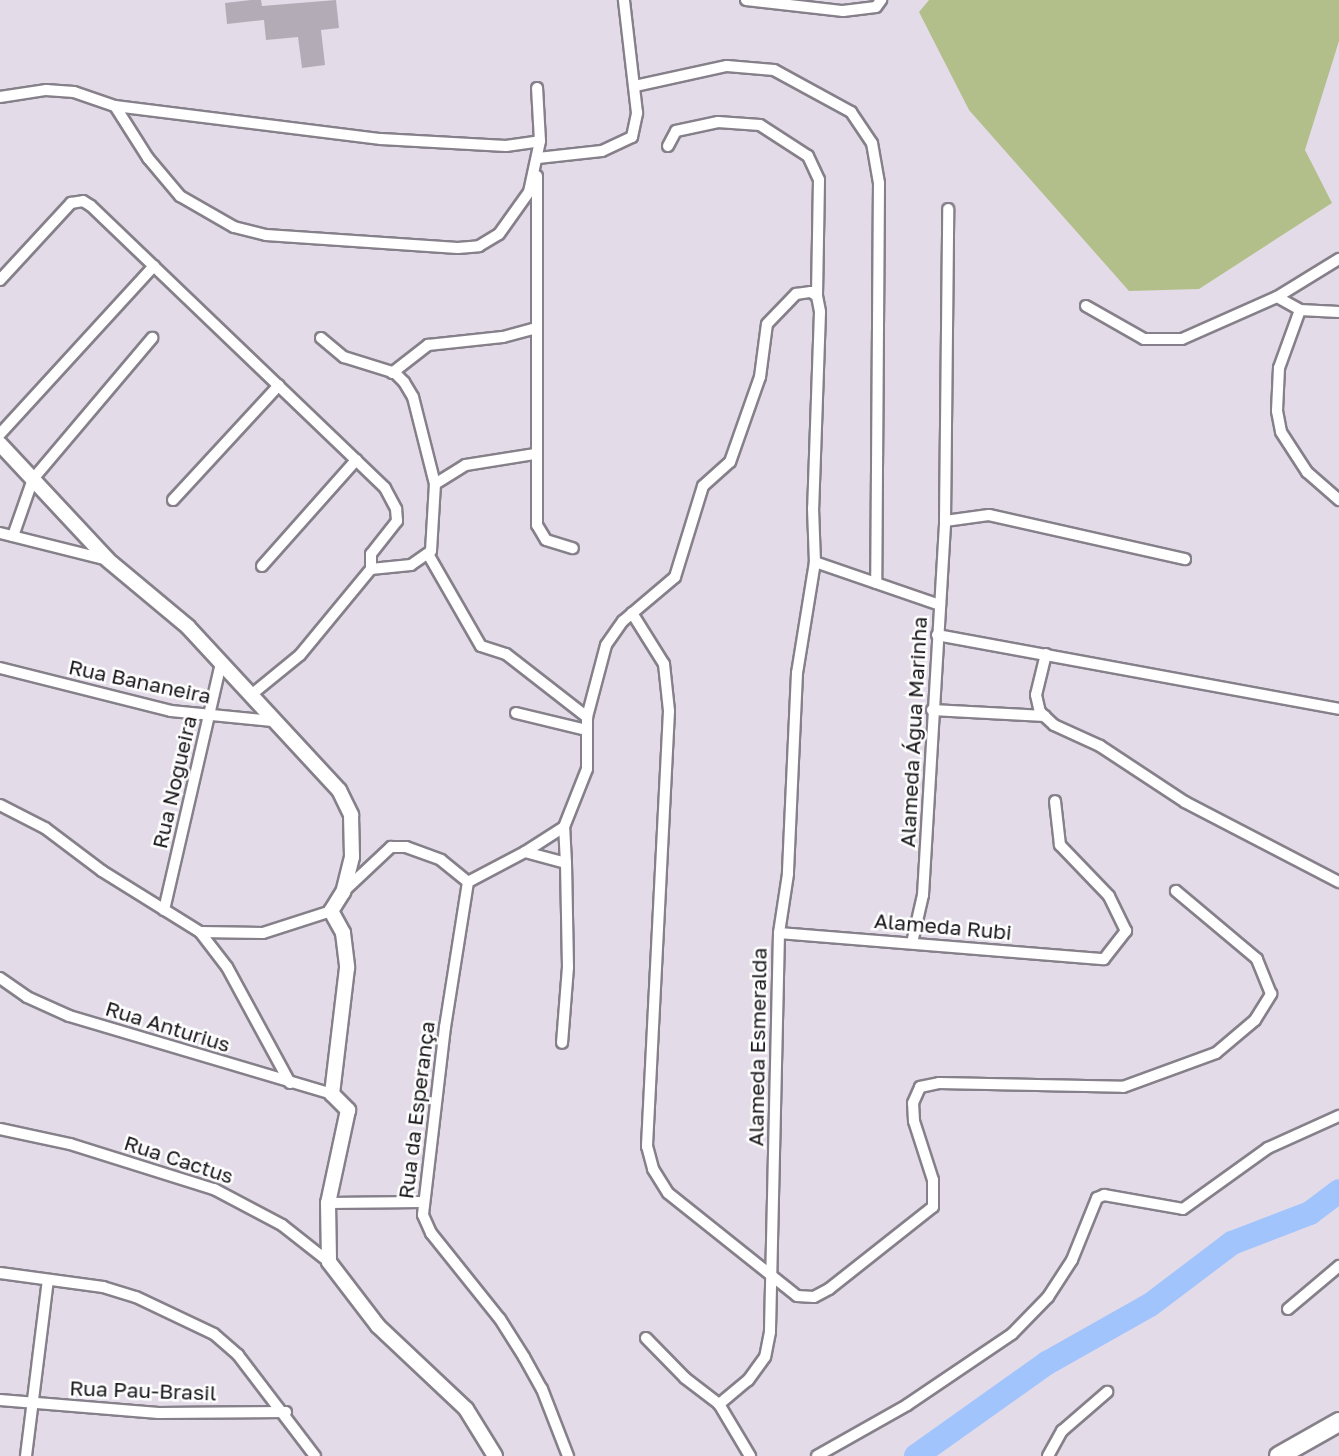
<!DOCTYPE html>
<html>
<head>
<meta charset="utf-8">
<style>
  body { margin:0 }
  #map { position:relative; width:1339px; height:1456px; overflow:hidden; background:#e3dce8; font-family:"Golos Text",sans-serif }
  div>[style] { position:absolute }
  .green>* { inset:0; background:#b2bf8a }
  .river>* { height:24px; margin:-12px; padding:0 12px; transform-origin:12px; border-radius:12px; background:#a2c4fd }
  .building>* { inset:0; background:#b3acb7 }
  .roads { filter:drop-shadow(2px 0 #86808a) drop-shadow(-2px 0 #86808a) drop-shadow(0 2px #86808a) drop-shadow(0 -2px #86808a) }
  .minor>* { height:10px; margin:-5px; padding:0 5px; transform-origin:5px; border-radius:5px; background:#fff }
  .tertiary>* { height:14px; margin:-7px; padding:0 7px; transform-origin:7px; border-radius:7px; background:#fff }
  .primary>* { height:18px; margin:-9px; padding:0 9px; transform-origin:9px; border-radius:9px; background:#fff }
  span { translate:-50% -50%; white-space:nowrap; text-align:center; line-height:1.15; -webkit-text-stroke:5px #fff; paint-order:stroke }
  .street-label { font-size:21px; color:#171519 }
</style>
</head>
<body>
<div id="map">
  <div class="green">
    <div style="clip-path:polygon(929px 0,1339px 0,1339px 41px,1305px 150px,1332px 203px,1199px 289px,1129px 291px,969px 110px,919px 12px)"></div>
  </div>
  <div class="river">
    <div style="left:916px;top:1456px;width:161px;rotate:-35.4deg"></div>
    <div style="left:1047px;top:1363px;width:118px;rotate:-29.4deg"></div>
    <div style="left:1150px;top:1305px;width:103px;rotate:-37.1deg"></div>
    <div style="left:1232px;top:1243px;width:84px;rotate:-21deg"></div>
    <div style="left:1310px;top:1213px;width:36px;rotate:-37deg"></div>
  </div>
  <div class="building">
    <div style="clip-path:polygon(251px 0,261px 0,262px 6px,336px 0,339px 28px,321px 30px,325px 65px,302px 68px,298px 37px,266px 40px,264px 20px,227px 24px,225px 3px)"></div>
  </div>
  <div class="roads">
    <div class="minor">
      <div style="left:746px;top:0;width:98px;rotate:6.5deg"></div>
      <div style="left:843px;top:11px;width:33px;rotate:-7deg"></div>
      <div style="left:876px;top:7px;width:9px;rotate:-54deg"></div>
      <div style="left:635px;top:86px;width:94px;rotate:-12.3deg"></div>
      <div style="left:727px;top:66px;width:47px;rotate:4.9deg"></div>
      <div style="left:774px;top:70px;width:88px;rotate:28.6deg"></div>
      <div style="left:851px;top:112px;width:37px;rotate:56deg"></div>
      <div style="left:872px;top:143px;width:41px;rotate:80.1deg"></div>
      <div style="left:879px;top:183px;width:400px;rotate:90.4deg"></div>
      <div style="left:0;top:97px;width:47px;rotate:-8.7deg"></div>
      <div style="left:46px;top:90px;width:28px;rotate:4deg"></div>
      <div style="left:74px;top:92px;width:43px;rotate:18.9deg"></div>
      <div style="left:115px;top:106px;width:268px;rotate:7.1deg"></div>
      <div style="left:381px;top:139px;width:125px;rotate:3.2deg"></div>
      <div style="left:506px;top:146px;width:34px;rotate:-8deg"></div>
      <div style="left:115px;top:106px;width:62px;rotate:57.6deg"></div>
      <div style="left:148px;top:158px;width:50px;rotate:49.9deg"></div>
      <div style="left:180px;top:196px;width:62px;rotate:29.9deg"></div>
      <div style="left:234px;top:227px;width:33px;rotate:14deg"></div>
      <div style="left:266px;top:235px;width:192px;rotate:3.9deg"></div>
      <div style="left:458px;top:248px;width:21px;rotate:-5deg"></div>
      <div style="left:479px;top:246px;width:23px;rotate:-31deg"></div>
      <div style="left:499px;top:234px;width:52px;rotate:-54.5deg"></div>
      <div style="left:529px;top:192px;width:52px;rotate:-77.8deg"></div>
      <div style="left:540px;top:141px;width:53px;rotate:-93.2deg"></div>
      <div style="left:668px;top:146px;width:17px;rotate:-62deg"></div>
      <div style="left:676px;top:131px;width:43px;rotate:-12.1deg"></div>
      <div style="left:718px;top:122px;width:42px;rotate:4.1deg"></div>
      <div style="left:760px;top:125px;width:57px;rotate:32.9deg"></div>
      <div style="left:808px;top:156px;width:26px;rotate:65deg"></div>
      <div style="left:819px;top:180px;width:116px;rotate:91deg"></div>
      <div style="left:538px;top:158px;width:64px;rotate:-6.2deg"></div>
      <div style="left:602px;top:151px;width:33px;rotate:-25deg"></div>
      <div style="left:632px;top:137px;width:25px;rotate:-78deg"></div>
      <div style="left:637px;top:113px;width:114px;rotate:-96.6deg"></div>
      <div style="left:537px;top:176px;width:349px;rotate:90deg"></div>
      <div style="left:537px;top:525px;width:17px;rotate:59deg"></div>
      <div style="left:546px;top:540px;width:28px;rotate:17deg"></div>
      <div style="left:0;top:280px;width:105px;rotate:-47.3deg"></div>
      <div style="left:71px;top:203px;width:12px;rotate:-9deg"></div>
      <div style="left:83px;top:201px;width:9px;rotate:32deg"></div>
      <div style="left:91px;top:206px;width:407px;rotate:43.8deg"></div>
      <div style="left:385px;top:488px;width:24px;rotate:62deg"></div>
      <div style="left:396px;top:509px;width:12px;rotate:85deg"></div>
      <div style="left:397px;top:521px;width:42px;rotate:128.2deg"></div>
      <div style="left:371px;top:554px;width:15px;rotate:90deg"></div>
      <div style="left:1277px;top:297px;width:26px;rotate:29deg"></div>
      <div style="left:1300px;top:310px;width:39px;rotate:3deg"></div>
      <div style="left:1086px;top:306px;width:67px;rotate:29.6deg"></div>
      <div style="left:1144px;top:339px;width:38px"></div>
      <div style="left:1182px;top:339px;width:104px;rotate:-23.9deg"></div>
      <div style="left:1277px;top:297px;width:73px;rotate:-31.5deg"></div>
      <div style="left:1300px;top:310px;width:62px;rotate:109.9deg"></div>
      <div style="left:1279px;top:368px;width:43px;rotate:92.7deg"></div>
      <div style="left:1277px;top:411px;width:21px;rotate:79deg"></div>
      <div style="left:1281px;top:432px;width:48px;rotate:57deg"></div>
      <div style="left:1307px;top:472px;width:43px;rotate:41.2deg"></div>
      <div style="left:321px;top:338px;width:30px;rotate:40deg"></div>
      <div style="left:344px;top:357px;width:53px;rotate:17.4deg"></div>
      <div style="left:395px;top:373px;width:13px;rotate:45deg"></div>
      <div style="left:404px;top:382px;width:17px;rotate:59deg"></div>
      <div style="left:413px;top:397px;width:90px;rotate:75.8deg"></div>
      <div style="left:392px;top:373px;width:46px;rotate:-37.9deg"></div>
      <div style="left:428px;top:345px;width:75px;rotate:-6.1deg"></div>
      <div style="left:503px;top:337px;width:35px;rotate:-15deg"></div>
      <div style="left:0;top:434px;width:228px;rotate:-47.5deg"></div>
      <div style="left:173px;top:500px;width:156px;rotate:-47.3deg"></div>
      <div style="left:945px;top:521px;width:44px;rotate:-7.8deg"></div>
      <div style="left:989px;top:515px;width:201px;rotate:12.7deg"></div>
      <div style="left:0;top:533px;width:111px;rotate:14deg"></div>
      <div style="left:13px;top:536px;width:60px;rotate:-70.7deg"></div>
      <div style="left:33px;top:479px;width:185px;rotate:-49.8deg"></div>
      <div style="left:428px;top:554px;width:106px;rotate:60.1deg"></div>
      <div style="left:481px;top:646px;width:26px;rotate:18deg"></div>
      <div style="left:506px;top:654px;width:103px;rotate:37.9deg"></div>
      <div style="left:815px;top:562px;width:132px;rotate:19deg"></div>
      <div style="left:262px;top:566px;width:142px;rotate:-48.4deg"></div>
      <div style="left:632px;top:613px;width:60px;rotate:57.9deg"></div>
      <div style="left:664px;top:664px;width:47px;rotate:83.9deg"></div>
      <div style="left:669px;top:711px;width:436px;rotate:92.9deg"></div>
      <div style="left:647px;top:1146px;width:24px;rotate:75deg"></div>
      <div style="left:653px;top:1169px;width:28px;rotate:58deg"></div>
      <div style="left:668px;top:1193px;width:165px;rotate:38.6deg"></div>
      <div style="left:797px;top:1296px;width:17px;rotate:3deg"></div>
      <div style="left:814px;top:1297px;width:17px;rotate:-28deg"></div>
      <div style="left:829px;top:1289px;width:132px;rotate:-38.3deg"></div>
      <div style="left:933px;top:1207px;width:27px;rotate:-90deg"></div>
      <div style="left:933px;top:1180px;width:62px;rotate:-107.9deg"></div>
      <div style="left:914px;top:1121px;width:18px;rotate:-93deg"></div>
      <div style="left:913px;top:1103px;width:17px;rotate:-66deg"></div>
      <div style="left:920px;top:1087px;width:19px;rotate:-12deg"></div>
      <div style="left:939px;top:1083px;width:184px;rotate:1.2deg"></div>
      <div style="left:1123px;top:1087px;width:99px;rotate:-20.1deg"></div>
      <div style="left:1216px;top:1053px;width:51px;rotate:-40.2deg"></div>
      <div style="left:1255px;top:1020px;width:31px;rotate:-58deg"></div>
      <div style="left:1271px;top:994px;width:38px;rotate:-112deg"></div>
      <div style="left:1257px;top:959px;width:106px;rotate:-140deg"></div>
      <div style="left:937px;top:635px;width:409px;rotate:10.4deg"></div>
      <div style="left:1046px;top:654px;width:42px;rotate:103.7deg"></div>
      <div style="left:1036px;top:695px;width:17px;rotate:77deg"></div>
      <div style="left:1040px;top:712px;width:19px;rotate:43deg"></div>
      <div style="left:1054px;top:725px;width:51px;rotate:24.5deg"></div>
      <div style="left:1100px;top:746px;width:102px;rotate:33.4deg"></div>
      <div style="left:1185px;top:802px;width:174px;rotate:27.5deg"></div>
      <div style="left:0;top:668px;width:176px;rotate:14.1deg"></div>
      <div style="left:171px;top:711px;width:102px;rotate:5.6deg"></div>
      <div style="left:251px;top:695px;width:63px;rotate:-39.2deg"></div>
      <div style="left:300px;top:655px;width:112px;rotate:-50.5deg"></div>
      <div style="left:371px;top:569px;width:40px;rotate:-5.7deg"></div>
      <div style="left:411px;top:565px;width:24px;rotate:-35deg"></div>
      <div style="left:431px;top:551px;width:67px;rotate:-86.6deg"></div>
      <div style="left:435px;top:484px;width:36px;rotate:-32deg"></div>
      <div style="left:466px;top:465px;width:70px;rotate:-9.1deg"></div>
      <div style="left:932px;top:710px;width:113px;rotate:3deg"></div>
      <div style="left:516px;top:713px;width:73px;rotate:13.5deg"></div>
      <div style="left:0;top:805px;width:51px;rotate:27.1deg"></div>
      <div style="left:45px;top:828px;width:71px;rotate:37deg"></div>
      <div style="left:102px;top:871px;width:115px;rotate:31.9deg"></div>
      <div style="left:200px;top:932px;width:44px;rotate:52.4deg"></div>
      <div style="left:227px;top:967px;width:132px;rotate:61.5deg"></div>
      <div style="left:525px;top:852px;width:46px;rotate:-32.7deg"></div>
      <div style="left:566px;top:863px;width:36px;rotate:-93deg"></div>
      <div style="left:564px;top:827px;width:62px;rotate:-68.4deg"></div>
      <div style="left:587px;top:769px;width:52px;rotate:-90deg"></div>
      <div style="left:587px;top:717px;width:74px;rotate:-75.2deg"></div>
      <div style="left:606px;top:645px;width:29px;rotate:-55deg"></div>
      <div style="left:623px;top:621px;width:68px;rotate:-40.2deg"></div>
      <div style="left:675px;top:577px;width:95px;rotate:-72.9deg"></div>
      <div style="left:703px;top:486px;width:36px;rotate:-42deg"></div>
      <div style="left:730px;top:462px;width:90px;rotate:-70.6deg"></div>
      <div style="left:760px;top:377px;width:53px;rotate:-82.5deg"></div>
      <div style="left:767px;top:324px;width:42px;rotate:-46deg"></div>
      <div style="left:796px;top:294px;width:15px;rotate:-8deg"></div>
      <div style="left:811px;top:292px;width:7px;rotate:34deg"></div>
      <div style="left:817px;top:296px;width:16px;rotate:79deg"></div>
      <div style="left:820px;top:312px;width:196px;rotate:92deg"></div>
      <div style="left:813px;top:508px;width:54px;rotate:87.9deg"></div>
      <div style="left:815px;top:562px;width:112px;rotate:99.2deg"></div>
      <div style="left:797px;top:673px;width:201px;rotate:92.6deg"></div>
      <div style="left:788px;top:874px;width:60px;rotate:98.7deg"></div>
      <div style="left:779px;top:933px;width:399px;rotate:91.3deg"></div>
      <div style="left:770px;top:1332px;width:25px;rotate:101deg"></div>
      <div style="left:765px;top:1357px;width:29px;rotate:126deg"></div>
      <div style="left:748px;top:1380px;width:38px;rotate:140deg"></div>
      <div style="left:468px;top:882px;width:64px;rotate:-27.8deg"></div>
      <div style="left:525px;top:852px;width:42px;rotate:15deg"></div>
      <div style="left:566px;top:863px;width:104px;rotate:88.9deg"></div>
      <div style="left:568px;top:967px;width:76px;rotate:94.5deg"></div>
      <div style="left:343px;top:892px;width:66px;rotate:-43.2deg"></div>
      <div style="left:391px;top:847px;width:15px"></div>
      <div style="left:406px;top:847px;width:37px;rotate:20deg"></div>
      <div style="left:441px;top:860px;width:35px;rotate:39deg"></div>
      <div style="left:468px;top:882px;width:147px;rotate:99deg"></div>
      <div style="left:445px;top:1027px;width:189px;rotate:96.7deg"></div>
      <div style="left:423px;top:1215px;width:20px;rotate:66deg"></div>
      <div style="left:431px;top:1233px;width:110px;rotate:51.3deg"></div>
      <div style="left:500px;top:1319px;width:45px;rotate:57.7deg"></div>
      <div style="left:524px;top:1357px;width:37px;rotate:61deg"></div>
      <div style="left:542px;top:1389px;width:72px;rotate:68.8deg"></div>
      <div style="left:164px;top:910px;width:253px;rotate:-77deg"></div>
      <div style="left:200px;top:932px;width:63px;rotate:0.9deg"></div>
      <div style="left:263px;top:933px;width:71px;rotate:-17.9deg"></div>
      <div style="left:779px;top:933px;width:326px;rotate:4.6deg"></div>
      <div style="left:1104px;top:959px;width:36px;rotate:-52deg"></div>
      <div style="left:1126px;top:931px;width:39px;rotate:-116deg"></div>
      <div style="left:1109px;top:896px;width:71px;rotate:-133.9deg"></div>
      <div style="left:1060px;top:845px;width:44px;rotate:-96.5deg"></div>
      <div style="left:912px;top:943px;width:49px;rotate:-77.1deg"></div>
      <div style="left:923px;top:895px;width:375px;rotate:-86.6deg"></div>
      <div style="left:945px;top:521px;width:312px;rotate:-89.4deg"></div>
      <div style="left:0;top:978px;width:33px;rotate:35deg"></div>
      <div style="left:27px;top:997px;width:46px;rotate:24.3deg"></div>
      <div style="left:69px;top:1016px;width:274px;rotate:16.5deg"></div>
      <div style="left:0;top:1129px;width:72px;rotate:12.1deg"></div>
      <div style="left:70px;top:1144px;width:151px;rotate:17.4deg"></div>
      <div style="left:214px;top:1189px;width:77px;rotate:27.9deg"></div>
      <div style="left:282px;top:1225px;width:60px;rotate:38.2deg"></div>
      <div style="left:328px;top:1203px;width:94px;rotate:-0.6deg"></div>
      <div style="left:0;top:1273px;width:104px;rotate:7.7deg"></div>
      <div style="left:103px;top:1287px;width:34px;rotate:17deg"></div>
      <div style="left:136px;top:1297px;width:86px;rotate:25.4deg"></div>
      <div style="left:214px;top:1334px;width:32px;rotate:41deg"></div>
      <div style="left:238px;top:1355px;width:127px;rotate:52.7deg"></div>
      <div style="left:1288px;top:1309px;width:67px;rotate:-40.1deg"></div>
      <div style="left:646px;top:1338px;width:56px;rotate:45.7deg"></div>
      <div style="left:685px;top:1378px;width:43px;rotate:37.4deg"></div>
      <div style="left:719px;top:1404px;width:61px;rotate:59.2deg"></div>
      <div style="left:0;top:1400px;width:159px;rotate:4.7deg"></div>
      <div style="left:158px;top:1413px;width:128px;rotate:-0.4deg"></div>
      <div style="left:26px;top:1456px;width:177px;rotate:-82.9deg"></div>
      <div style="left:817px;top:1456px;width:103px;rotate:-29.5deg"></div>
      <div style="left:907px;top:1405px;width:127px;rotate:-34.1deg"></div>
      <div style="left:1012px;top:1334px;width:52px;rotate:-45.8deg"></div>
      <div style="left:1048px;top:1297px;width:44px;rotate:-57deg"></div>
      <div style="left:1072px;top:1260px;width:67px;rotate:-68deg"></div>
      <div style="left:1097px;top:1198px;width:8px;rotate:-23deg"></div>
      <div style="left:1104px;top:1195px;width:80px;rotate:10deg"></div>
      <div style="left:1183px;top:1209px;width:105px;rotate:-35.7deg"></div>
      <div style="left:1268px;top:1148px;width:78px;rotate:-24.3deg"></div>
      <div style="left:1048px;top:1456px;width:29px;rotate:-61deg"></div>
      <div style="left:1062px;top:1431px;width:60px;rotate:-40.9deg"></div>
    </div>
    <div class="tertiary">
      <div style="left:0;top:444px;width:158px;rotate:47deg"></div>
      <div style="left:108px;top:560px;width:104px;rotate:39.9deg"></div>
      <div style="left:188px;top:627px;width:222px;rotate:47.2deg"></div>
      <div style="left:339px;top:790px;width:28px;rotate:64deg"></div>
      <div style="left:351px;top:815px;width:42px;rotate:88.6deg"></div>
      <div style="left:352px;top:857px;width:36px;rotate:104deg"></div>
      <div style="left:343px;top:892px;width:22px;rotate:122deg"></div>
      <div style="left:331px;top:911px;width:25px;rotate:61deg"></div>
      <div style="left:343px;top:933px;width:35px;rotate:83deg"></div>
      <div style="left:347px;top:968px;width:127px;rotate:96.8deg"></div>
      <div style="left:332px;top:1094px;width:23px;rotate:45deg"></div>
      <div style="left:348px;top:1110px;width:95px;rotate:102.1deg"></div>
      <div style="left:328px;top:1203px;width:59px;rotate:89deg"></div>
      <div style="left:329px;top:1262px;width:81px;rotate:52.6deg"></div>
      <div style="left:378px;top:1326px;width:121px;rotate:43.3deg"></div>
      <div style="left:466px;top:1409px;width:55px;rotate:58.3deg"></div>
    </div>
    <div class="primary">
      <div style="left:1279px;top:1456px;width:69px;rotate:-29.5deg"></div>
    </div>
  </div>
  <div class="street-label">
    <span style="left:140px;top:681px;rotate:12deg">Rua Bananeira</span>
    <span style="left:913px;top:732px;rotate:-87deg">Alameda Água Marinha</span>
    <span style="left:174px;top:782px;rotate:-77deg">Rua Nogueira</span>
    <span style="left:943px;top:926px;rotate:5deg">Alameda Rubi</span>
    <span style="left:168px;top:1026px;rotate:17deg">Rua Anturius</span>
    <span style="left:757px;top:1047px;rotate:-89deg">Alameda Esmeralda</span>
    <span style="left:416px;top:1110px;rotate:-83deg">Rua da Esperança</span>
    <span style="left:179px;top:1159px;rotate:18deg">Rua Cactus</span>
    <span style="left:143px;top:1390px;rotate:2deg">Rua Pau-Brasil</span>
  </div>
</div>
</body>
</html>
